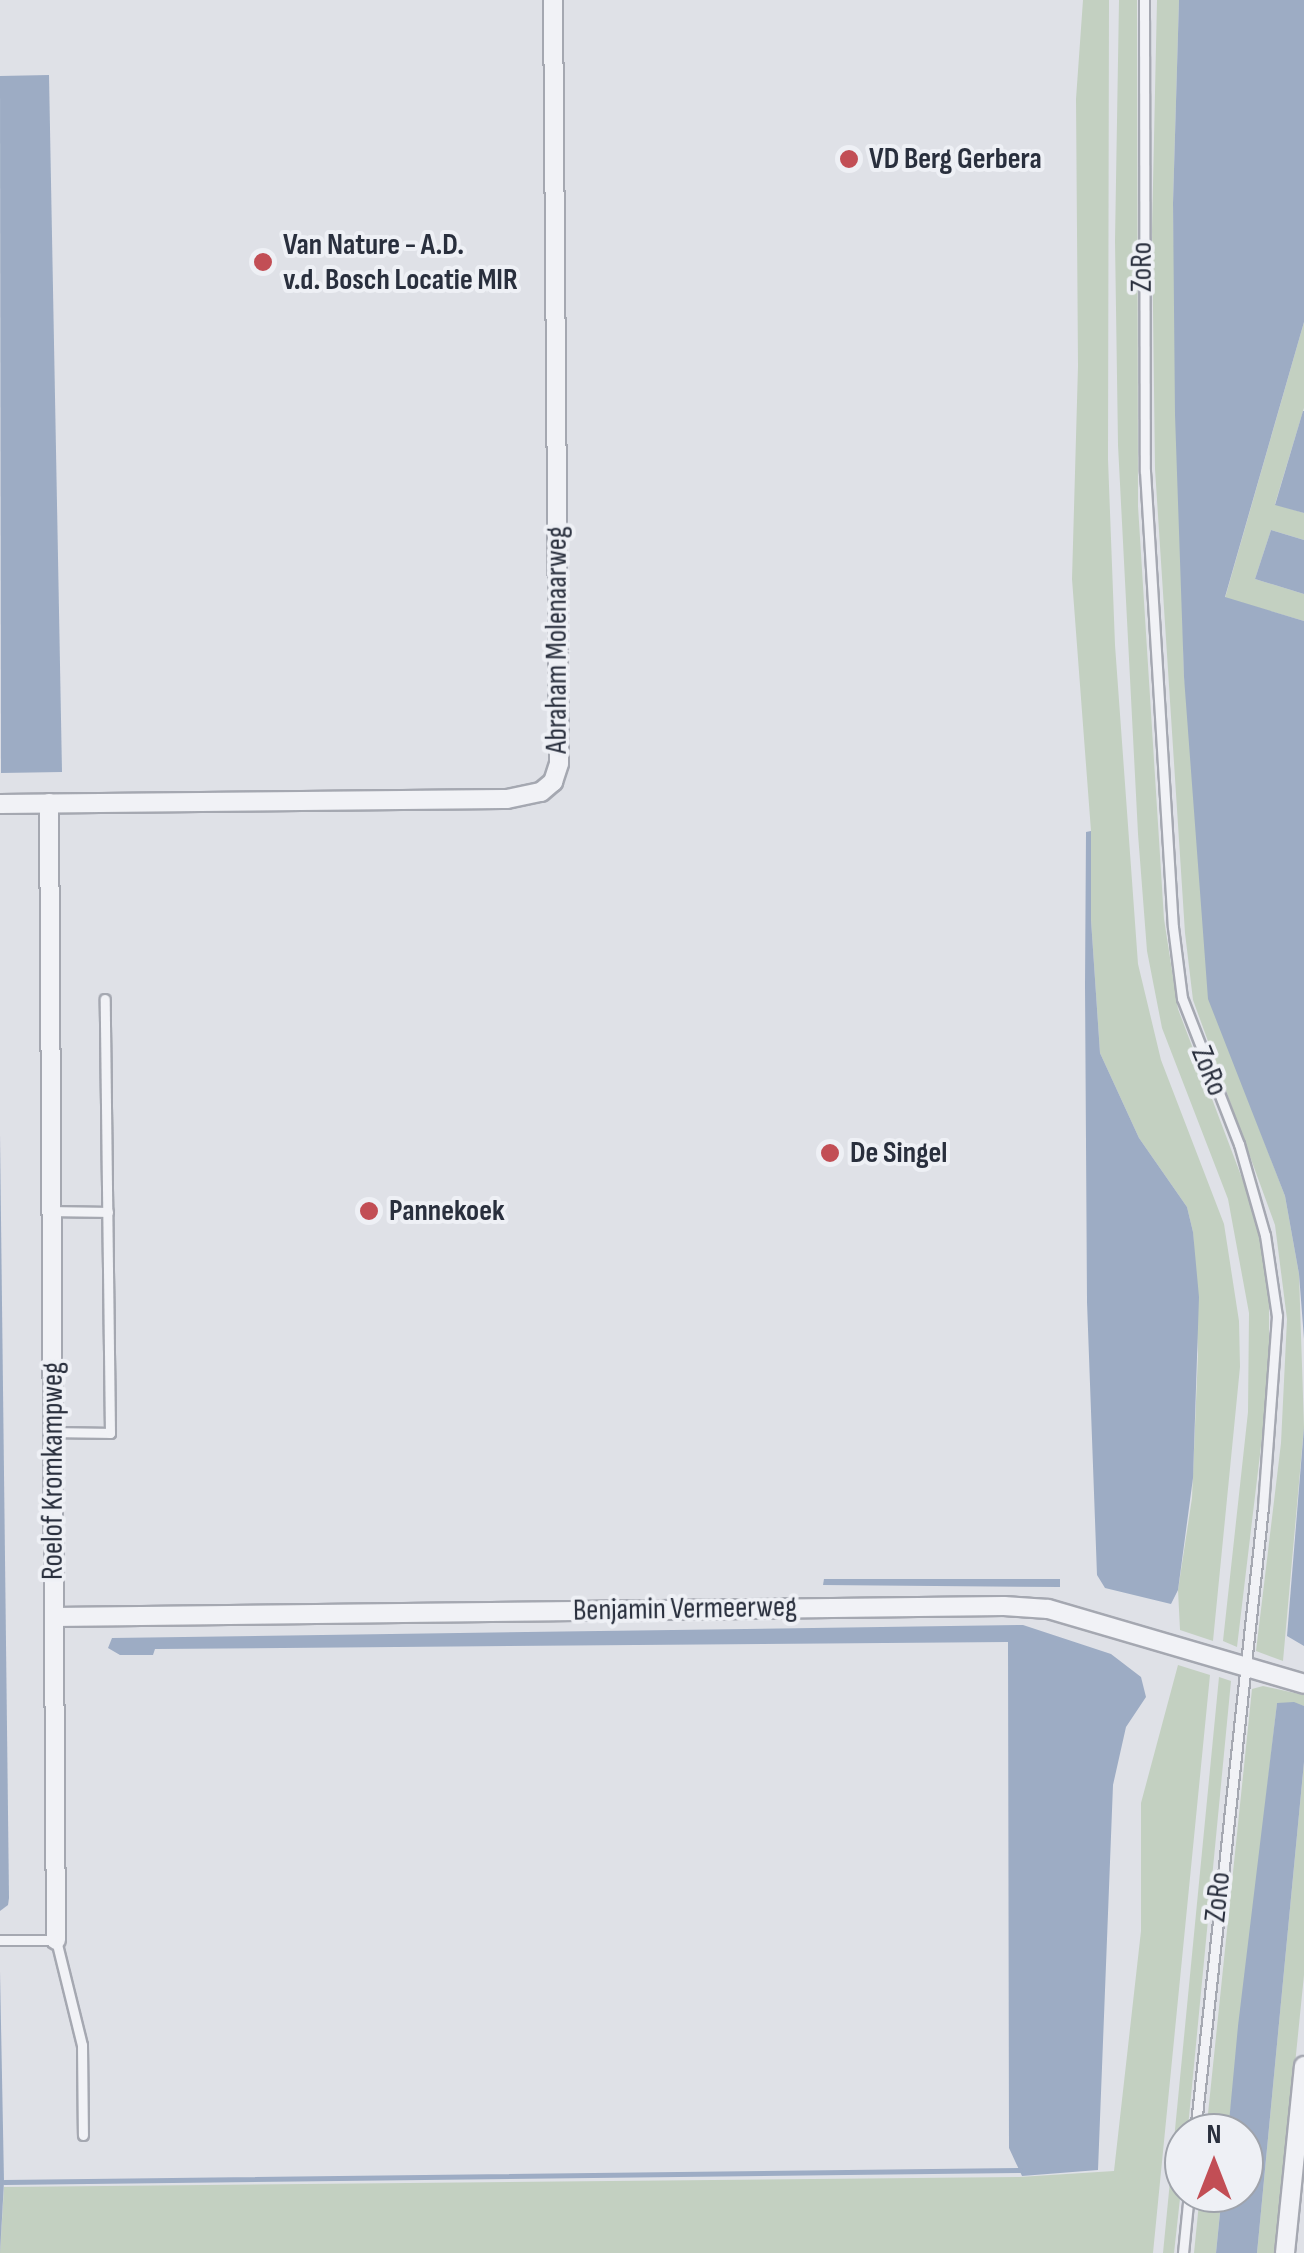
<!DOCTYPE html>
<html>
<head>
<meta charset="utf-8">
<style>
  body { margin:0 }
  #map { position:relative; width:1304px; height:2253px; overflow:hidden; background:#dfe1e7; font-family:"Sofia Sans Condensed",sans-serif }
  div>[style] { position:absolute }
  .green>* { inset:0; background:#c3d0c1 }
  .water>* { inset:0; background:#9dacc4 }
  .stream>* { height:5px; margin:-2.5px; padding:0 2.5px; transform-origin:2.5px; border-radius:2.5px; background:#9dacc4 }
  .roads { filter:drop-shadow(2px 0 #a5a8b1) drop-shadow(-2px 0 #a5a8b1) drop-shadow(0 2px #a5a8b1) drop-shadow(0 -2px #a5a8b1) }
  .service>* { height:9px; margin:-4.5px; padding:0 4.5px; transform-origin:4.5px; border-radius:4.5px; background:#f1f2f6 }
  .minor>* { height:18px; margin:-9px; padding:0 9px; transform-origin:9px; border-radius:9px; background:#f1f2f6 }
  .dots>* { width:28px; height:28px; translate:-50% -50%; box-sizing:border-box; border:5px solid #eef0f5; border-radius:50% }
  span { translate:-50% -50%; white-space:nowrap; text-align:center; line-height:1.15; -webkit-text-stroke:8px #eef0f5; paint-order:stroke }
  .poi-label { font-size:30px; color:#292f3d; font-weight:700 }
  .left { translate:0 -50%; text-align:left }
  .street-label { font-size:30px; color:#292f3d }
  .north { position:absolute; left:1164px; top:2113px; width:100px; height:100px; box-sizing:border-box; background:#eef0f5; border:2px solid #9fa3ab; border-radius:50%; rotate:0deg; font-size:28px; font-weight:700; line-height:40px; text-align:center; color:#292f3d }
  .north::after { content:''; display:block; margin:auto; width:35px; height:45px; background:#c24e55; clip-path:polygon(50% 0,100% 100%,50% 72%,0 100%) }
</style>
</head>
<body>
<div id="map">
  <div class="green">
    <div style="clip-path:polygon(1083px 0,1109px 0,1108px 459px,1115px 645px,1138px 964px,1161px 1060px,1224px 1224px,1239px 1321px,1240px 1367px,1213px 1641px,1180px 1630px,1178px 1590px,1192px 1498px,1198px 1354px,1193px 1232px,1187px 1207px,1139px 1138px,1100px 1053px,1091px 920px,1091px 831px,1072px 579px,1078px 366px,1076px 99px)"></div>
    <div style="clip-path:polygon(1119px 0,1137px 0,1138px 506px,1164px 919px,1178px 1009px,1251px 1202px,1269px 1279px,1269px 1379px,1237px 1647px,1223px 1641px,1248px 1412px,1249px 1313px,1228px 1199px,1162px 1028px,1147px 951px,1138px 834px,1118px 445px,1115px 241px)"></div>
    <div style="clip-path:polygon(1157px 0,1179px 0,1173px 203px,1184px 677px,1254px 1115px,1285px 1196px,1299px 1274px,1304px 1427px,1283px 1661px,1256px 1651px,1281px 1443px,1287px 1319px,1275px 1225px,1193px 1000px,1185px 933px,1155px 469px,1152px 230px)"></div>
    <div style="clip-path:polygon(1304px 322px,1304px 408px,1275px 504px,1304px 513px,1304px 540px,1271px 530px,1255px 579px,1304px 594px,1304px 621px,1225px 598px)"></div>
    <div style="clip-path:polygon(1178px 1665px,1210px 1675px,1153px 2253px,0 2253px,4px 2187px,1019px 2177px,1114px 2171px,1141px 1931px,1141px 1803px)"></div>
    <div style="clip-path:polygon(1219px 1677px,1231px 1681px,1189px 2117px,1174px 2253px,1163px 2253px)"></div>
    <div style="clip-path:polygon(1263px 1686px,1304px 1695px,1304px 1706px,1277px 1703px,1228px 2133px,1206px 2133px,1252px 1689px)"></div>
    <div style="clip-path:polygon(1304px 1762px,1304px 1975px,1276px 2253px,1257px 2253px)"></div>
    <div style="clip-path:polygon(1200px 2193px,1222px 2193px,1216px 2253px,1194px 2253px)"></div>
  </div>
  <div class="water">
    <div style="clip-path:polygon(1179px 0,1304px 0,1304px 322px,1225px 597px,1304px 621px,1304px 1339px,1299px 1274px,1285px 1196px,1208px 999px,1184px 677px,1175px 415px,1173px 203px)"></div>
    <div style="clip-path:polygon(49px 75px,62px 772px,1px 773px,0 76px)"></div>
    <div style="clip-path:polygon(1303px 411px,1304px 411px,1304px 513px,1275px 505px)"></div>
    <div style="clip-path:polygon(1271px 530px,1304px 540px,1304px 594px,1255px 579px)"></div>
    <div style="clip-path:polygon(1091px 831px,1091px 920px,1100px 1053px,1139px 1138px,1187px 1207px,1193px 1232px,1199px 1297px,1193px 1478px,1178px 1590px,1171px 1604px,1105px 1588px,1097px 1575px,1087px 1302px,1085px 985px,1086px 832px)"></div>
    <div style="clip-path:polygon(0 1134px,9px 1898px,8px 1905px,0 1911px)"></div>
    <div style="clip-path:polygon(1304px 1427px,1304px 1646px,1287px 1636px)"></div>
    <div style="clip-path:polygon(824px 1579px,1060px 1579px,1060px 1587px,823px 1585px)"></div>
    <div style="clip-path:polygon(1023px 1625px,1111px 1654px,1141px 1677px,1146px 1697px,1126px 1727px,1113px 1785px,1098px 2170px,1022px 2176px,1009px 2148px,1008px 1642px,155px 1649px,153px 1655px,120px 1655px,108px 1648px,112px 1638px)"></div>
    <div style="clip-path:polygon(1294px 1702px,1304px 1706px,1304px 1762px,1257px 2253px,1216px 2253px,1222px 2193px,1244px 2193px,1244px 2133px,1228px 2133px,1238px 2026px,1277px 1703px)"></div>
    <div style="clip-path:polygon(0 1971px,4px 2182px,0 2253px)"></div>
  </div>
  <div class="stream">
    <div style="left:4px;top:2182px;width:1016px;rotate:-0.68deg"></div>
  </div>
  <div class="roads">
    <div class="service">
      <div style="left:1144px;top:0;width:471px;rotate:89.9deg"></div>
      <div style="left:1145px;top:471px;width:457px;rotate:86.5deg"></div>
      <div style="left:1173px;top:927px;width:72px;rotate:82.8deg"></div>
      <div style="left:1182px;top:998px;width:157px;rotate:68.7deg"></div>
      <div style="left:1239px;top:1144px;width:95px;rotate:74.1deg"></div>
      <div style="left:1265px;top:1235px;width:82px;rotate:81.6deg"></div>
      <div style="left:1277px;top:1316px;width:192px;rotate:94.2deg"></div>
      <div style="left:1263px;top:1507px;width:630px;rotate:96.2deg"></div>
      <div style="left:51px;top:1211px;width:57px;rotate:1deg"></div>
      <div style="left:53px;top:1432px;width:57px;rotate:1deg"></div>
      <div style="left:110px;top:1433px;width:434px;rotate:-90.7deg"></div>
      <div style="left:0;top:1940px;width:56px"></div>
      <div style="left:56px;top:1940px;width:108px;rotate:76.1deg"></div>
      <div style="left:82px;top:2045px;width:90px;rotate:89.4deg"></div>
      <div style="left:1183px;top:2253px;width:60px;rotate:-84.3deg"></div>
    </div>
    <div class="minor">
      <div style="left:49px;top:803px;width:1137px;rotate:89.65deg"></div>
      <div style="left:0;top:804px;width:507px;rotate:-0.57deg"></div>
      <div style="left:507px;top:799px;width:35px;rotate:-12deg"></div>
      <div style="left:541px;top:792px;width:16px;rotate:-40deg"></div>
      <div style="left:553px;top:782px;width:20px;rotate:-72deg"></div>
      <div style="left:559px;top:763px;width:763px;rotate:-90.45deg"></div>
      <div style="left:54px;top:1617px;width:950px;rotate:-0.66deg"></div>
      <div style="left:1004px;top:1606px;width:44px;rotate:3.9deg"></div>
      <div style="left:1048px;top:1609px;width:267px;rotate:16.3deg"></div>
      <div style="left:1285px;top:2253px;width:188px;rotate:-84.2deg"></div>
    </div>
  </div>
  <div class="dots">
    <div style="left:849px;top:159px;background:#c24e55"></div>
    <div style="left:263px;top:262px;background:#c24e55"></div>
    <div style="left:830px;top:1153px;background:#c24e55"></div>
    <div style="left:369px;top:1211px;background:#c24e55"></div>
  </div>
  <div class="poi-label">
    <span class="left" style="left:869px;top:159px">VD Berg Gerbera</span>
    <span class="left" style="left:283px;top:262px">Van Nature - A.D.<br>v.d. Bosch Locatie MIR</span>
    <span class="left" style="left:850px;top:1153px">De Singel</span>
    <span class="left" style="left:389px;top:1211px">Pannekoek</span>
  </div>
  <div class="street-label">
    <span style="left:1142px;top:267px;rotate:-90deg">ZoRo</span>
    <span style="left:557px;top:640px;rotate:-90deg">Abraham Molenaarweg</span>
    <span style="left:1209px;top:1071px;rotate:68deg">ZoRo</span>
    <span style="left:53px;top:1471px;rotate:-90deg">Roelof Kromkampweg</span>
    <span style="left:685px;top:1609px;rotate:-1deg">Benjamin Vermeerweg</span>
    <span style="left:1218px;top:1897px;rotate:-84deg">ZoRo</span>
  </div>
  <div class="north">N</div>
</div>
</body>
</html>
